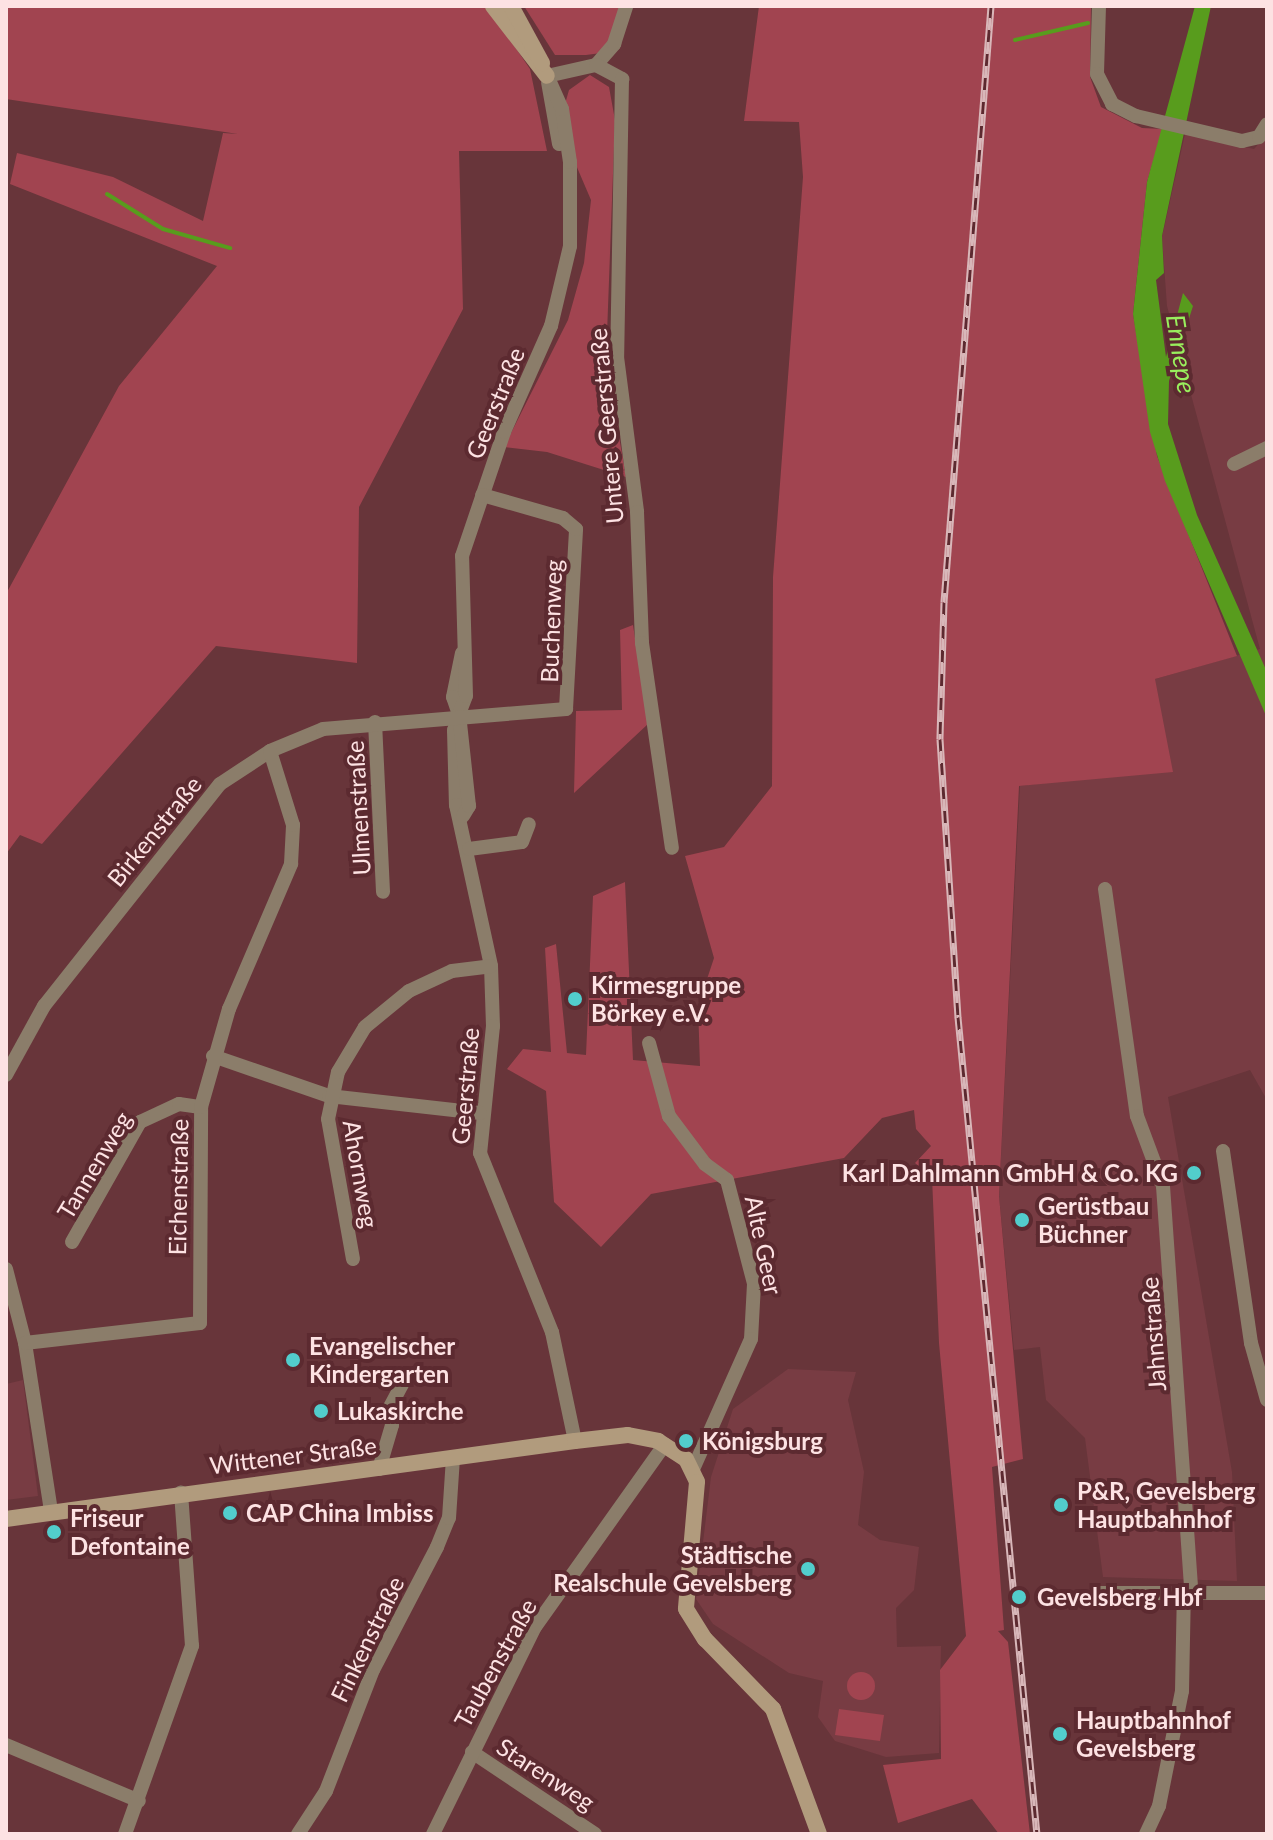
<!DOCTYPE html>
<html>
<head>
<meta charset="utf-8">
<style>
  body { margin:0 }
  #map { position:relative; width:1273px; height:1840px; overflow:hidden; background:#68353a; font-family:Lato,sans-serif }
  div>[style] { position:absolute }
  .built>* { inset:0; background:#783c43 }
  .green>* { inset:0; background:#a14450 }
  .round { border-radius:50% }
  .water>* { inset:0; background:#589c1d }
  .stream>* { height:4px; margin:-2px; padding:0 2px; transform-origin:2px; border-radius:2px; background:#589c1d }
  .street>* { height:14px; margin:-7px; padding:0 7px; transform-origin:7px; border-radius:7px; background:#8b7d6a }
  .secondary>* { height:16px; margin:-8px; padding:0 8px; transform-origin:8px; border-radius:8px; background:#b19b7d }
  .rail>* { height:7px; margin-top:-3.5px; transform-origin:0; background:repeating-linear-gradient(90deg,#5c2a30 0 12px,#d8b7b9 0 24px); box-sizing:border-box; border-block:2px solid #d8b7b9 }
  .dots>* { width:22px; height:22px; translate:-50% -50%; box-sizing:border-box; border:4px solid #5c2a30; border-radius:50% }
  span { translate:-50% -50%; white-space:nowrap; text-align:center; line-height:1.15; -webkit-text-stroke:8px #5c2a30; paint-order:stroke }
  .street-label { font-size:24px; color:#fde2e3 }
  .poi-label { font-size:24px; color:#fde2e3; font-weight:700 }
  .left { translate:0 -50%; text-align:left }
  .right { translate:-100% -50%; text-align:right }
  .water-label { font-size:26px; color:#99ef5d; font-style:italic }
  .frame { position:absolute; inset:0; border:8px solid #fde2e3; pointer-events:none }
</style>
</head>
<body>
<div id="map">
  <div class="built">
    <div style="clip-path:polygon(1185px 134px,1254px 149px,1267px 135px,1267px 1100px,1250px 1070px,1168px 1097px,1232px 1472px,1237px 1581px,1103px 1577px,1085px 1438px,1046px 1400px,1040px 1347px,1014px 1350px,999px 1196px,1020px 786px,1094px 777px,1155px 679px,1260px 649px,1167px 306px,1162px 237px)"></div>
    <div style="clip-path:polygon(788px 1369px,856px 1372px,848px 1400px,864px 1472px,858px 1525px,880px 1540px,919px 1547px,914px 1590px,896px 1608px,897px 1647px,941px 1646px,939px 1753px,886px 1757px,835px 1741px,818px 1717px,823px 1681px,789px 1673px,713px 1624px,696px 1599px,711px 1477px,733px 1409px)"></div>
    <div style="clip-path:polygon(23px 1380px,38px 1496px,6px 1500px,6px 1384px)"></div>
  </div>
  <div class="green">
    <div style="clip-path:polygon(6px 6px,487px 6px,530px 69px,547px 151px,459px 151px,463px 309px,359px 507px,357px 663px,216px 646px,42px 844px,20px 835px,6px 854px,6px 594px,119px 386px,217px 266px,10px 184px,17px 153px,113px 177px,203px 221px,223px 133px,238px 134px,6px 99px)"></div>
    <div style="clip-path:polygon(524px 6px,622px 6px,609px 43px,601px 53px,586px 55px,555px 55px)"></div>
    <div style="clip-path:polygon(759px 6px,1091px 6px,1090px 77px,1101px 107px,1142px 128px,1163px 129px,1147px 182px,1133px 314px,1157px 456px,1237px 656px,1155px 679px,1173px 772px,1019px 786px,999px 1196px,1023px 1459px,992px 1467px,1004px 1630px,998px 1631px,1008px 1642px,1030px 1834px,999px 1834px,972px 1799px,898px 1823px,883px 1765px,941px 1759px,940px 1670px,966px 1636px,939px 1343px,932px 1177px,915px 1163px,931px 1146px,916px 1129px,914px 1110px,882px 1118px,844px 1158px,651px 1194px,601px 1247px,554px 1202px,546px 1091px,507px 1069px,523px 1049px,551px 1052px,545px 948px,556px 944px,567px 1053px,586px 1055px,593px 896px,625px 882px,633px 1060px,700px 1066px,698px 1006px,714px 958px,685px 856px,724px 847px,772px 786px,773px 577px,803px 177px,799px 122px,744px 121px)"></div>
    <div style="clip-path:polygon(590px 75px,609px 87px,615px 120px,606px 361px,626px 477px,547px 452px,504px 447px,568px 320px,584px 263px,591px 200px,570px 151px,565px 104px,569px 90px)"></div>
    <div style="clip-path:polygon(633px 625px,648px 724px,574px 793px,576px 711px,622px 710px,620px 630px)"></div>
    <div class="round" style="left:847px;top:1672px;width:28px;height:28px"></div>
    <div style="clip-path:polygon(839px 1709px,884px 1715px,880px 1741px,835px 1735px)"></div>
  </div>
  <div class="water">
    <div style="clip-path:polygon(1195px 6px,1211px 6px,1162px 236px,1164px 273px,1156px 280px,1166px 357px,1183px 293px,1193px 306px,1169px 381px,1168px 424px,1197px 515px,1267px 672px,1267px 718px,1165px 481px,1150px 432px,1133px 314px,1147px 182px)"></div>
  </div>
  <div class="stream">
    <div style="left:1015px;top:40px;width:75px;rotate:-13.1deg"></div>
    <div style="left:107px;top:194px;width:66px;rotate:32deg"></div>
    <div style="left:163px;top:229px;width:70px;rotate:15.8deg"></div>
  </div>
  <div class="street">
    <div style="left:1099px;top:6px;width:68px;rotate:91.7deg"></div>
    <div style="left:1097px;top:74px;width:34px;rotate:63deg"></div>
    <div style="left:1112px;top:104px;width:27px;rotate:27deg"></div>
    <div style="left:1136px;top:116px;width:109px;rotate:13.3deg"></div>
    <div style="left:1242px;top:141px;width:17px;rotate:-13deg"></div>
    <div style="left:1259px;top:137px;width:15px;rotate:-58deg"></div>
    <div style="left:596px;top:65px;width:28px;rotate:-49deg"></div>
    <div style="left:614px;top:44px;width:40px;rotate:-72deg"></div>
    <div style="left:547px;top:76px;width:50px;rotate:-12.7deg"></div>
    <div style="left:596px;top:65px;width:30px;rotate:28deg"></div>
    <div style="left:622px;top:79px;width:278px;rotate:91deg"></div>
    <div style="left:617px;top:357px;width:156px;rotate:82.6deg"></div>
    <div style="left:637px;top:512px;width:131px;rotate:87.8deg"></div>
    <div style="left:642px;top:643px;width:207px;rotate:81.7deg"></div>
    <div style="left:548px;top:82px;width:63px;rotate:79.9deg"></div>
    <div style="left:1234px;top:464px;width:37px;rotate:-26deg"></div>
    <div style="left:462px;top:653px;width:45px;rotate:101.6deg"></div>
    <div style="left:453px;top:697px;width:18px;rotate:71deg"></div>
    <div style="left:459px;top:714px;width:17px;rotate:107deg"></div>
    <div style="left:454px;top:730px;width:75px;rotate:88.5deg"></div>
    <div style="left:456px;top:805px;width:165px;rotate:77.7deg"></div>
    <div style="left:491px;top:966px;width:60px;rotate:88.1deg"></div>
    <div style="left:493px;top:1026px;width:128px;rotate:95.8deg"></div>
    <div style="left:480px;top:1153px;width:193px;rotate:68.1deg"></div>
    <div style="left:552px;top:1332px;width:111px;rotate:78.1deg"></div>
    <div style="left:375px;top:722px;width:170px;rotate:87.3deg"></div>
    <div style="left:463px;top:816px;width:12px;rotate:-59deg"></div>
    <div style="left:469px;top:806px;width:93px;rotate:-96.2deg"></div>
    <div style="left:459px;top:714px;width:19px;rotate:-69deg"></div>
    <div style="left:466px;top:696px;width:140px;rotate:-91.6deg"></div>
    <div style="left:462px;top:556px;width:131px;rotate:-71.3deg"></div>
    <div style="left:504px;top:432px;width:116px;rotate:-66.1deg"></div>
    <div style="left:551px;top:326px;width:82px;rotate:-76.6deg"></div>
    <div style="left:570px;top:246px;width:84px;rotate:-90deg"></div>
    <div style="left:570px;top:162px;width:54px;rotate:-98.6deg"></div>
    <div style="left:562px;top:109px;width:36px;rotate:-114deg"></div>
    <div style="left:469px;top:849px;width:53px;rotate:-7.5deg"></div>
    <div style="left:522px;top:842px;width:19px;rotate:-69deg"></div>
    <div style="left:1105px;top:889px;width:229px;rotate:82deg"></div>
    <div style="left:1137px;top:1116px;width:75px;rotate:69.6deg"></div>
    <div style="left:1163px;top:1186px;width:406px;rotate:86deg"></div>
    <div style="left:649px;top:1043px;width:76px;rotate:74.7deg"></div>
    <div style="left:669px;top:1116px;width:60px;rotate:53.1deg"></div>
    <div style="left:705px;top:1164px;width:27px;rotate:36deg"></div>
    <div style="left:727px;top:1180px;width:107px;rotate:75.4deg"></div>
    <div style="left:754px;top:1284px;width:55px;rotate:93.1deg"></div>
    <div style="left:751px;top:1339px;width:142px;rotate:114deg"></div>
    <div style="left:213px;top:1056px;width:123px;rotate:19deg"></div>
    <div style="left:329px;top:1096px;width:152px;rotate:6.4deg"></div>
    <div style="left:6px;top:1075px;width:79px;rotate:-61.2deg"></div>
    <div style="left:44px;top:1006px;width:283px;rotate:-51.6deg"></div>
    <div style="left:220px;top:784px;width:60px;rotate:-33.4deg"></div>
    <div style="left:270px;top:751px;width:57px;rotate:-22.5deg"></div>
    <div style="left:323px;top:729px;width:244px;rotate:-4.7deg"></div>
    <div style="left:566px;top:709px;width:180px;rotate:-86.8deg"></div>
    <div style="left:576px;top:529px;width:17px;rotate:-140deg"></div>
    <div style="left:563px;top:518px;width:84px;rotate:-164.1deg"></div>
    <div style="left:1223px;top:1151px;width:194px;rotate:81.7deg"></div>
    <div style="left:1251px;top:1343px;width:59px;rotate:74.3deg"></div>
    <div style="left:72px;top:1242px;width:138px;rotate:-60.5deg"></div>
    <div style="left:140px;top:1122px;width:43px;rotate:-24.8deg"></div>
    <div style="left:179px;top:1104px;width:22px;rotate:8deg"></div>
    <div style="left:353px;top:1259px;width:142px;rotate:-100.1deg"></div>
    <div style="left:328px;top:1119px;width:48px;rotate:-78deg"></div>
    <div style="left:338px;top:1072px;width:52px;rotate:-59deg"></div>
    <div style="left:365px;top:1027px;width:57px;rotate:-39.3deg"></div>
    <div style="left:409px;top:991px;width:47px;rotate:-24.9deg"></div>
    <div style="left:452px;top:971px;width:39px;rotate:-7deg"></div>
    <div style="left:6px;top:1269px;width:76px;rotate:75.6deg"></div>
    <div style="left:25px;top:1343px;width:170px;rotate:81.2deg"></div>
    <div style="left:25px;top:1343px;width:176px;rotate:-6.5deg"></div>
    <div style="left:200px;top:1323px;width:216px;rotate:-89.7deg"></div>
    <div style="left:201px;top:1107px;width:102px;rotate:-74.1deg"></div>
    <div style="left:229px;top:1009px;width:158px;rotate:-66.8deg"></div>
    <div style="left:291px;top:864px;width:39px;rotate:-87deg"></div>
    <div style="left:293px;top:825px;width:77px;rotate:-107.3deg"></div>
    <div style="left:379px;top:1469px;width:46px;rotate:-73.5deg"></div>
    <div style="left:392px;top:1425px;width:18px;rotate:-96deg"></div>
    <div style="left:390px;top:1407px;width:30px;rotate:-62deg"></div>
    <div style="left:1096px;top:1593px;width:171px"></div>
    <div style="left:6px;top:1745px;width:144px;rotate:22.8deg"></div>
    <div style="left:472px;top:1752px;width:148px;rotate:33.7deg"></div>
    <div style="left:125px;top:1834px;width:200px;rotate:-70.4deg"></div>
    <div style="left:192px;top:1646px;width:154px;rotate:-94.1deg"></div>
    <div style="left:298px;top:1834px;width:51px;rotate:-56.9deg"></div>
    <div style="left:326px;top:1791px;width:130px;rotate:-68.8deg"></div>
    <div style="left:373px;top:1670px;width:139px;rotate:-62.5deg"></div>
    <div style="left:437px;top:1547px;width:31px;rotate:-68deg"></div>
    <div style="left:449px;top:1518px;width:61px;rotate:-86.2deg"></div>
    <div style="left:433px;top:1834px;width:231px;rotate:-63.8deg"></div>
    <div style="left:535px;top:1627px;width:224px;rotate:-54.6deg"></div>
    <div style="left:1146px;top:1834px;width:31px;rotate:-65deg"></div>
    <div style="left:1159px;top:1806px;width:117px;rotate:-78.7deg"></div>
    <div style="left:1182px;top:1691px;width:100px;rotate:-88.9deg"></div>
  </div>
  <div class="secondary">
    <div style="left:493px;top:6px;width:88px;rotate:52.4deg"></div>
    <div style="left:511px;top:6px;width:65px;rotate:61.5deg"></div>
    <div style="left:6px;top:1519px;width:574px;rotate:-7.81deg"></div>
    <div style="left:575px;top:1441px;width:53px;rotate:-6.5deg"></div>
    <div style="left:628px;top:1435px;width:31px;rotate:11deg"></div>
    <div style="left:658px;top:1441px;width:33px;rotate:33deg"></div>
    <div style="left:686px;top:1459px;width:25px;rotate:64deg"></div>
    <div style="left:697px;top:1482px;width:127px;rotate:95deg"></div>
    <div style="left:686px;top:1609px;width:36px;rotate:58deg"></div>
    <div style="left:705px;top:1639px;width:98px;rotate:45.8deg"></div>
    <div style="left:773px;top:1709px;width:133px;rotate:69.8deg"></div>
  </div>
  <div class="rail">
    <div style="left:991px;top:6px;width:598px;rotate:94.51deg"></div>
    <div style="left:944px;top:602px;width:137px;rotate:91.7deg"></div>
    <div style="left:940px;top:739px;width:279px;rotate:86.3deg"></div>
    <div style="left:958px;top:1017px;width:821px;rotate:84.48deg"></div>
  </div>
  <div class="dots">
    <div style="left:575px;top:999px;background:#52cdcc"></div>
    <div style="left:1194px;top:1173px;background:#52cdcc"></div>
    <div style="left:1022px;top:1220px;background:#52cdcc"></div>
    <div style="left:293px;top:1360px;background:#52cdcc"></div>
    <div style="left:321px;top:1411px;background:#52cdcc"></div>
    <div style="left:686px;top:1441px;background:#52cdcc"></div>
    <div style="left:1061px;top:1505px;background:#52cdcc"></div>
    <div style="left:230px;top:1513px;background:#52cdcc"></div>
    <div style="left:54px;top:1532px;background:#52cdcc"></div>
    <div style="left:808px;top:1569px;background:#52cdcc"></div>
    <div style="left:1019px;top:1597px;background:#52cdcc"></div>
    <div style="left:1060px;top:1734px;background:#52cdcc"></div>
  </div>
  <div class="street-label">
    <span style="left:495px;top:403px;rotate:-68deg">Geerstraße</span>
    <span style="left:606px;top:426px;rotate:-95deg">Untere Geerstraße</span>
    <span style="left:551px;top:621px;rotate:-88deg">Buchenweg</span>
    <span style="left:358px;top:808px;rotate:-93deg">Ulmenstraße</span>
    <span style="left:154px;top:831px;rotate:-51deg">Birkenstraße</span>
    <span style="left:465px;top:1086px;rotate:-85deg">Geerstraße</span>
    <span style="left:94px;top:1165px;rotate:-59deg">Tannenweg</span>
    <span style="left:361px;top:1174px;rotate:80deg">Ahornweg</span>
    <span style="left:178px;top:1187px;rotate:-89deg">Eichenstraße</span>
    <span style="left:764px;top:1245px;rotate:78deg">Alte Geer</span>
    <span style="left:1153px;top:1334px;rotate:-94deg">Jahnstraße</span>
    <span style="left:293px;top:1455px;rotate:-7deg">Wittener Straße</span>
    <span style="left:367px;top:1639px;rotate:-64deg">Finkenstraße</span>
    <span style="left:495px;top:1663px;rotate:-61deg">Taubenstraße</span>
    <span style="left:546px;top:1774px;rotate:33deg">Starenweg</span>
  </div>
  <div class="poi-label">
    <span class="left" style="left:591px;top:999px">Kirmesgruppe<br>Börkey e.V.</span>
    <span class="right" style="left:1178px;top:1173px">Karl Dahlmann GmbH &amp; Co. KG</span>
    <span class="left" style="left:1038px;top:1220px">Gerüstbau<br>Büchner</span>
    <span class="left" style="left:309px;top:1360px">Evangelischer<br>Kindergarten</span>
    <span class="left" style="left:337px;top:1411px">Lukaskirche</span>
    <span class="left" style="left:702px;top:1441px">Königsburg</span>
    <span class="left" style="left:1077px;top:1505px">P&amp;R, Gevelsberg<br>Hauptbahnhof</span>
    <span class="left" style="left:246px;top:1513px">CAP China Imbiss</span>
    <span class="left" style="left:70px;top:1532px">Friseur<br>Defontaine</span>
    <span class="right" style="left:792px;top:1569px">Städtische<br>Realschule Gevelsberg</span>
    <span class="left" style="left:1037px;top:1597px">Gevelsberg Hbf</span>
    <span class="left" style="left:1076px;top:1734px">Hauptbahnhof<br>Gevelsberg</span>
  </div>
  <div class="water-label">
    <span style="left:1181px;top:354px;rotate:81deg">Ennepe</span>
  </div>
  <div class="frame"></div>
</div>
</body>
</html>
